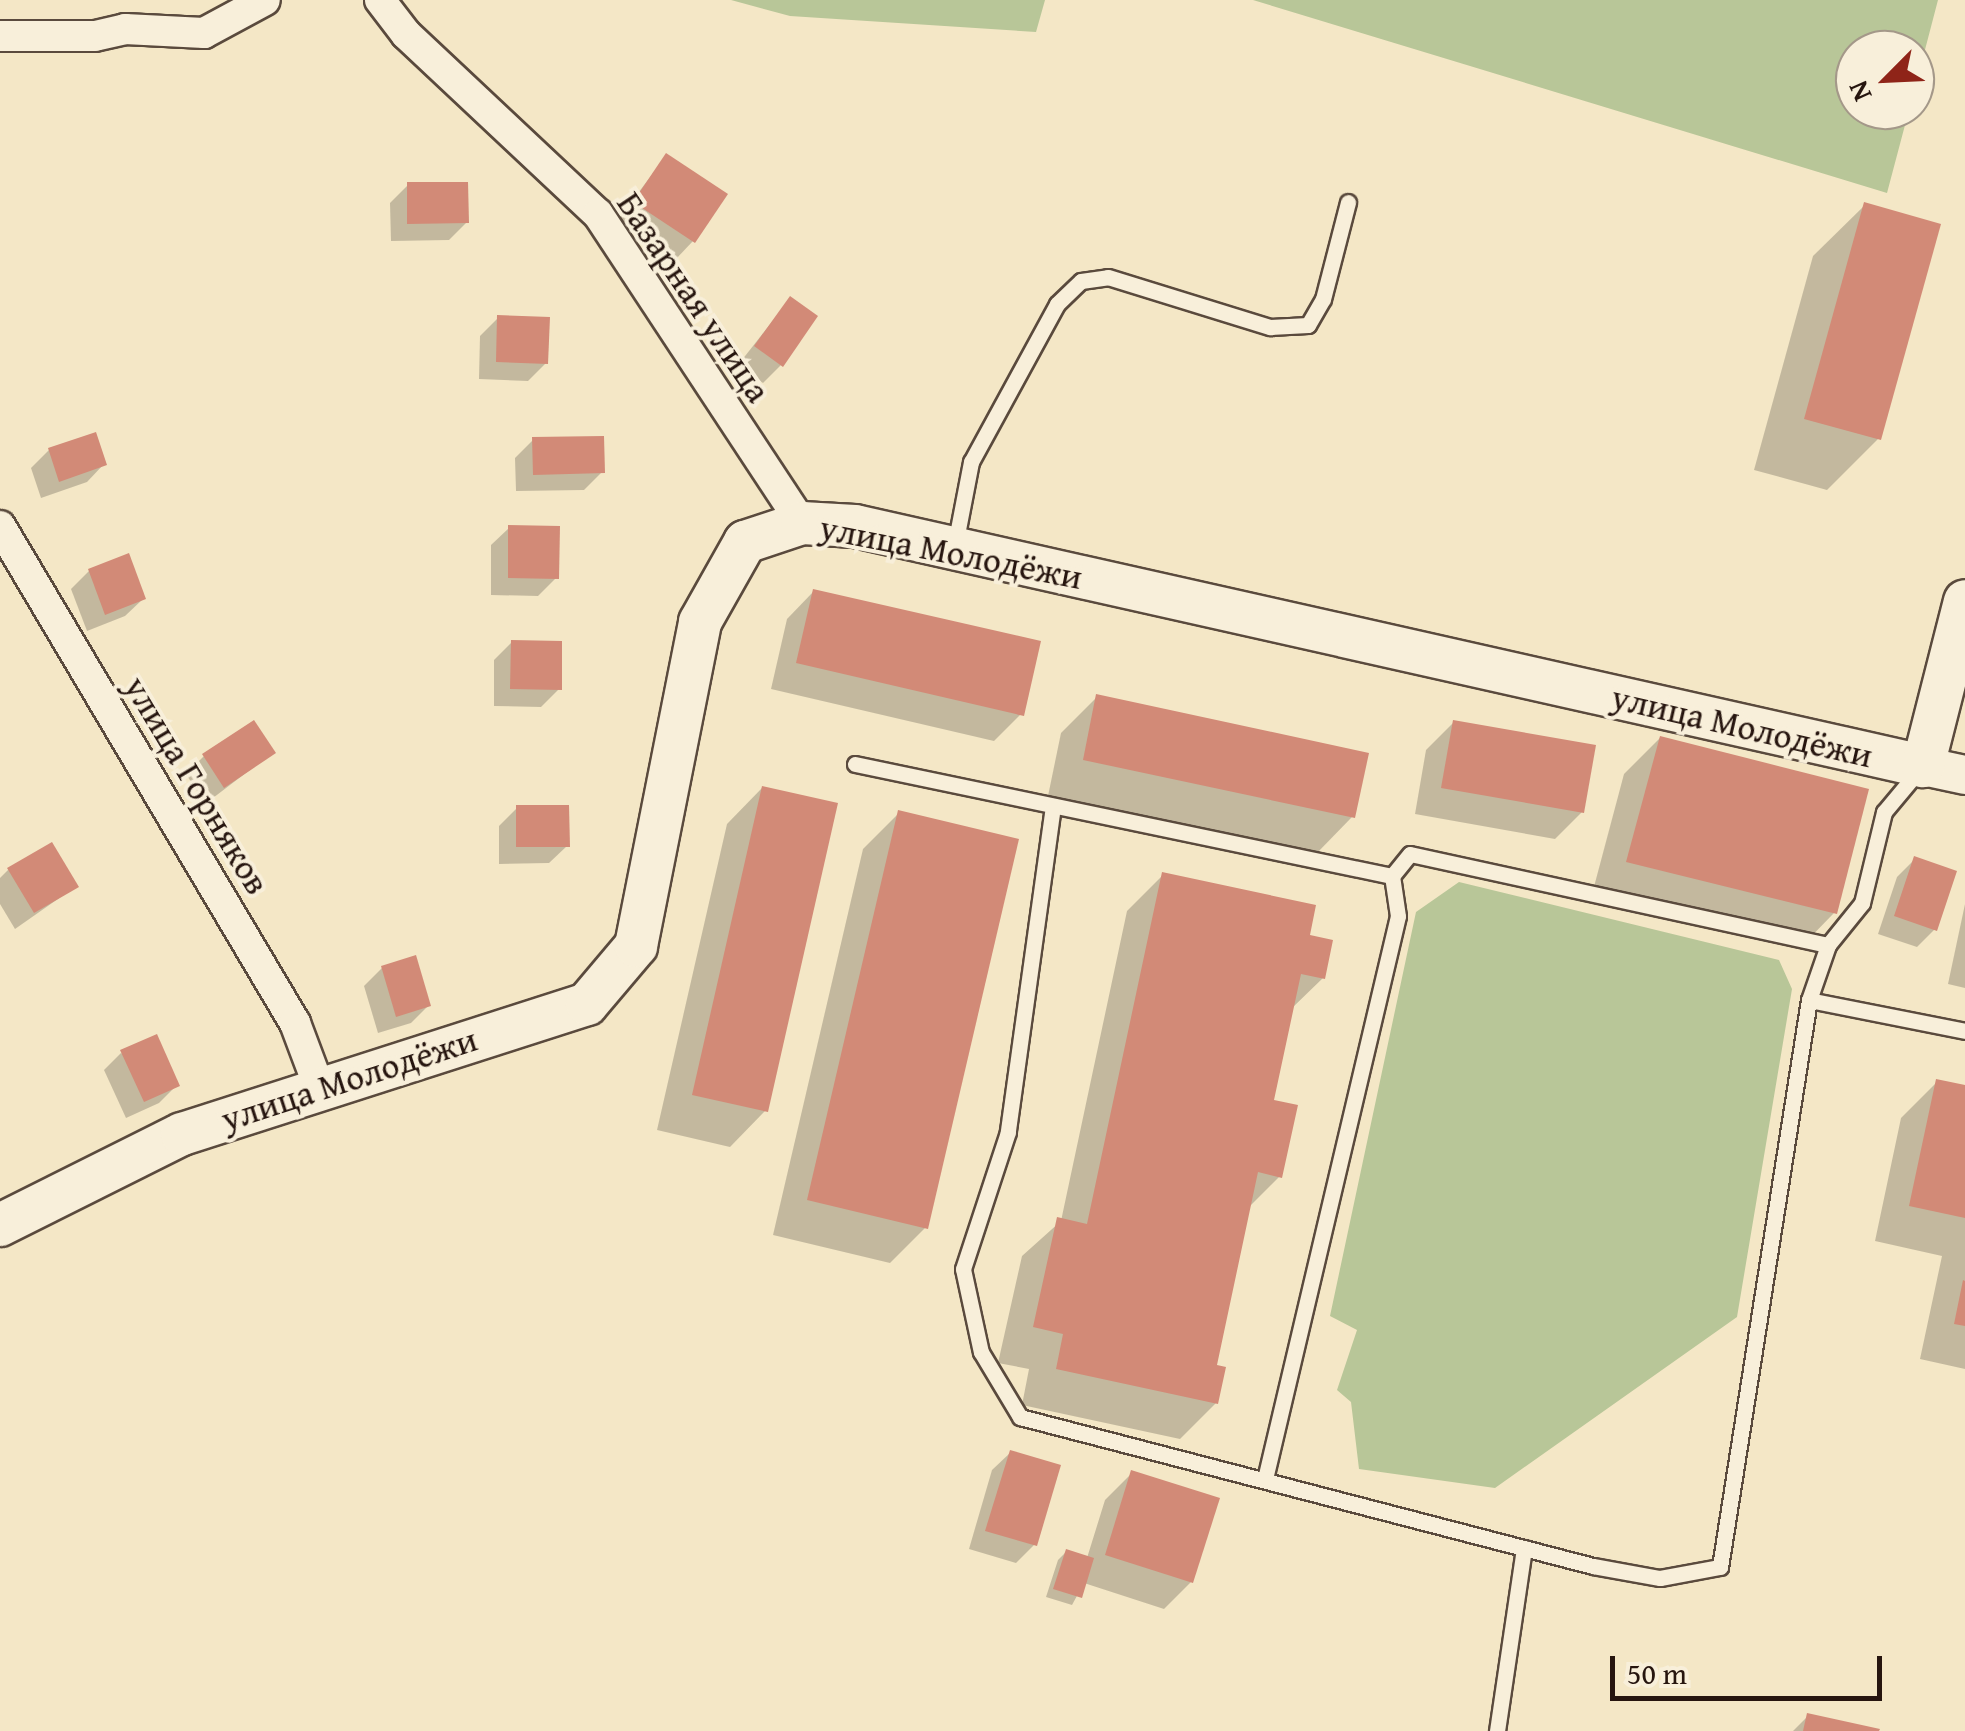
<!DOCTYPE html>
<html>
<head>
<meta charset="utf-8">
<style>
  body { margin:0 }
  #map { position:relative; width:1965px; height:1731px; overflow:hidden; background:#f4e7c6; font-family:"Gentium Book Plus",serif }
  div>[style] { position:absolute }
  .green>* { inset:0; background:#b8c698 }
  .shadow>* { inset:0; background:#0003 }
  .building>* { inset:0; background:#d28a77 }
  .roads { filter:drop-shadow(2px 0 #5a4a3d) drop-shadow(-2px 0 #5a4a3d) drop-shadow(0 2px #5a4a3d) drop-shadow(0 -2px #5a4a3d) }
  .service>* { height:15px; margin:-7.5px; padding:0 7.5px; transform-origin:7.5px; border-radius:7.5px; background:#f8efda }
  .minor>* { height:30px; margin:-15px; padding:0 15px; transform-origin:15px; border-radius:15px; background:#f8efda }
  .tertiary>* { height:38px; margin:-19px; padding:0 19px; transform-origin:19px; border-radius:19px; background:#f8efda }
  .secondary>* { height:42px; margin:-21px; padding:0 21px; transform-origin:21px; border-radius:21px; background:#f8efda }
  span { translate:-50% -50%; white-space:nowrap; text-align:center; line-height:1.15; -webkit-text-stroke:8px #f8efda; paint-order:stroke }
  .street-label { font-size:35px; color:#26150f }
  .north { position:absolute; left:1835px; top:30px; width:100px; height:100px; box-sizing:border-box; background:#f8efda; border:2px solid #a49889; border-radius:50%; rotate:246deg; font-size:28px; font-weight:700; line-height:40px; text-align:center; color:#26150f }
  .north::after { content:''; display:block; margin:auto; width:35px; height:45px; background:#8f2418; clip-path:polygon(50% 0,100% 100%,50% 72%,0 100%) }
  .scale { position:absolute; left:1610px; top:1656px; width:272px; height:45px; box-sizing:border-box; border:5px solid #26150f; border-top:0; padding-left:12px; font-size:30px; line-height:35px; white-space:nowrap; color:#26150f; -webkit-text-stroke:8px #f8efda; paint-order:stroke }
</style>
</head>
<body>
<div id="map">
  <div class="green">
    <div style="clip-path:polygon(731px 0,1045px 0,1036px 32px,790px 16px)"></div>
    <div style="clip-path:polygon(1253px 0,1938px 0,1915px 88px,1915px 50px,1855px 50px,1855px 110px,1909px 110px,1887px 193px)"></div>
    <div style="clip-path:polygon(1459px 882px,1779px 960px,1792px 989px,1737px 1317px,1495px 1488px,1359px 1469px,1351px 1402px,1337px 1390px,1357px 1330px,1330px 1316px,1416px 912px)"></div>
  </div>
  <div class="shadow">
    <div style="clip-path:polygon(666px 156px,693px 241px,676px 259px,617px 221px)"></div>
    <div style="clip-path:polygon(408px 185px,467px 222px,449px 240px,391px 241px,390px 203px)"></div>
    <div style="clip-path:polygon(1865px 205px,1879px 438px,1827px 490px,1754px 470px,1813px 256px)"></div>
    <div style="clip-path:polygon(790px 299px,781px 365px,763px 383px,738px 365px)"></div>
    <div style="clip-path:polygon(498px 318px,546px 363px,528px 381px,479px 379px,480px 336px)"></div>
    <div style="clip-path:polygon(533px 440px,602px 472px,584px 490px,516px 491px,515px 458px)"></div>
    <div style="clip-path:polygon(49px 450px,104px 464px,87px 482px,41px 498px,31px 468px)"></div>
    <div style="clip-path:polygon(509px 528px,556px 578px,538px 596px,491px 595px,491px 545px)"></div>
    <div style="clip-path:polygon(89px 571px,143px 599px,125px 616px,87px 631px,71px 589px)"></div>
    <div style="clip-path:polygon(814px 591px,1021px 714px,994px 741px,771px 689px,787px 619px)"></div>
    <div style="clip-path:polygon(512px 642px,559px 689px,541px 707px,494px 706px,494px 660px)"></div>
    <div style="clip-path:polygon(1097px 697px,1352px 817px,1317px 853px,1048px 796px,1061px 733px)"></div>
    <div style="clip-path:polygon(1454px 722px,1582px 812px,1555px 839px,1415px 814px,1426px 750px)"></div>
    <div style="clip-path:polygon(1660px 738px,1834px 913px,1799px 949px,1591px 898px,1624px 774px)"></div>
    <div style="clip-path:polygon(272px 753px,205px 804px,186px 774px,204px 756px)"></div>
    <div style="clip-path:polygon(762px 788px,765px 1111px,730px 1147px,657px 1130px,727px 824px)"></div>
    <div style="clip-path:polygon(517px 808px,567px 846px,549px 863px,499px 864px,499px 826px)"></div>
    <div style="clip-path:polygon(899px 813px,926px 1227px,890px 1263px,773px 1235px,863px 849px)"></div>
    <div style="clip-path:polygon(1915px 859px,1935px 929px,1917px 947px,1878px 934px,1897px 877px)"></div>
    <div style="clip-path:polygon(8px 870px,75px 887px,15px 929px,0 904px,0 878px)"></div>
    <div style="clip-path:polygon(1163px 875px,1307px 937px,1323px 978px,1291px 1009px,1271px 1102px,1280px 1176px,1248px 1208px,1214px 1367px,1216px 1403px,1180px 1439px,1022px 1405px,1029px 1369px,998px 1363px,1022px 1256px,1061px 1221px,1127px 911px)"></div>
    <div style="clip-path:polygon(1965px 904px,1965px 988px,1948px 984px)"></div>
    <div style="clip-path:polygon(382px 968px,428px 1006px,411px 1023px,378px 1033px,364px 986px)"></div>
    <div style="clip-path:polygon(121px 1053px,177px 1085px,159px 1103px,126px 1118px,104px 1070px)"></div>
    <div style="clip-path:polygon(1937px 1082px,1965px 1088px,1965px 1369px,1920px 1359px,1942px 1256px,1875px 1241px,1901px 1118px)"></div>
    <div style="clip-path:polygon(1010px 1453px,1034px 1545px,1016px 1563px,969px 1549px,992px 1470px)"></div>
    <div style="clip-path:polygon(1132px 1473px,1191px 1582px,1164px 1609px,1084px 1583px,1072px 1605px,1046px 1597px,1058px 1560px,1066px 1552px,1087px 1558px,1105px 1500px)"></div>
    <div style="clip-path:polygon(1808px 1716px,1875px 1731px,1793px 1731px)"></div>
  </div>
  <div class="building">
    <div style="clip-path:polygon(666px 153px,728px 194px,695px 243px,633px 202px)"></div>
    <div style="clip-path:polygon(407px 182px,468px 182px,469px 223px,407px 224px)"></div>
    <div style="clip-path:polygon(1864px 202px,1941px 224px,1881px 440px,1804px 419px)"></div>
    <div style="clip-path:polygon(790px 296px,818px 316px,783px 367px,754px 346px)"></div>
    <div style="clip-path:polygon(497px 315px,550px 317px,548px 364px,496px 362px)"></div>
    <div style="clip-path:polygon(96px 432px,107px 465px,59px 482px,48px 448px)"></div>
    <div style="clip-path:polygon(604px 436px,605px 473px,533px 475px,532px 437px)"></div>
    <div style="clip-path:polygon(508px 525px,560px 526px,559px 579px,508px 578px)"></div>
    <div style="clip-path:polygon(129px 553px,146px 599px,105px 615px,88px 569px)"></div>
    <div style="clip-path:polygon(813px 589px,1041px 641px,1024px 716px,796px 663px)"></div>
    <div style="clip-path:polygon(511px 640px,562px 641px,562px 690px,510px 689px)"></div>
    <div style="clip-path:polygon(1096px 694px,1369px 753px,1355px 818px,1083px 760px)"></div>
    <div style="clip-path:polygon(254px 720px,276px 753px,224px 788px,202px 754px)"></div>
    <div style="clip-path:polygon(1453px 720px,1596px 745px,1584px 813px,1441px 788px)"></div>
    <div style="clip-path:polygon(1660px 736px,1869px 789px,1837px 914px,1626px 862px)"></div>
    <div style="clip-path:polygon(762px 786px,838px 803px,768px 1112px,692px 1095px)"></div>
    <div style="clip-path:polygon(516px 805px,569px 805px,570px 847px,516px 847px)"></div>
    <div style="clip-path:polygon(898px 810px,1019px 839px,928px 1229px,807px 1200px)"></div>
    <div style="clip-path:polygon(52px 842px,79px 887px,34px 913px,7px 868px)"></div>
    <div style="clip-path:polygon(1914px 856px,1957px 871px,1937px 931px,1894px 916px)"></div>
    <div style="clip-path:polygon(1162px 872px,1316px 905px,1310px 935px,1333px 940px,1325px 979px,1301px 974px,1274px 1100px,1298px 1105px,1282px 1178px,1258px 1172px,1217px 1365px,1226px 1367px,1218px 1404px,1056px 1369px,1063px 1334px,1033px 1327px,1057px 1217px,1087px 1224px)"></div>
    <div style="clip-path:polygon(416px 955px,431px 1006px,396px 1017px,381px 966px)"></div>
    <div style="clip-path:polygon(157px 1034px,180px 1086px,144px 1102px,120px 1050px)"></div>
    <div style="clip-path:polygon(1936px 1079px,1965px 1085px,1965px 1218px,1909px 1206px)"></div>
    <div style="clip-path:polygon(1963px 1280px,1965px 1281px,1965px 1326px,1954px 1324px)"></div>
    <div style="clip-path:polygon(1010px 1450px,1061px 1465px,1037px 1546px,985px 1531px)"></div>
    <div style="clip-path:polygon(1131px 1470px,1220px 1498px,1193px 1583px,1105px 1555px)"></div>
    <div style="clip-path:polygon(1066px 1549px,1094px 1558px,1082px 1598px,1053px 1589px)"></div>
    <div style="clip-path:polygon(1807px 1713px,1880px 1729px,1879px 1731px,1803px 1731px)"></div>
  </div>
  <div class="roads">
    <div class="service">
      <div style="left:955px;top:545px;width:85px;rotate:-79.1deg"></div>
      <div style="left:971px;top:462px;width:180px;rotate:-61.4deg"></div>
      <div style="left:1057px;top:304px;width:33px;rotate:-44deg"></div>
      <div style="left:1081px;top:281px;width:27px;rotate:-8deg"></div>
      <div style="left:1108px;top:277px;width:170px;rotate:17.2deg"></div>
      <div style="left:1270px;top:327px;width:38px;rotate:-3deg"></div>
      <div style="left:1308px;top:325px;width:30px;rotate:-60deg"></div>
      <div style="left:1323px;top:299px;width:100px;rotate:-75.5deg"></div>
      <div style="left:855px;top:764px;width:549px;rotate:11.78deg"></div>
      <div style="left:1392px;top:876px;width:28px;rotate:-51deg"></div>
      <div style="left:1410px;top:854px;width:428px;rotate:12.3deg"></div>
      <div style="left:1828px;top:945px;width:54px;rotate:-51deg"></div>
      <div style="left:1862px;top:903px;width:94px;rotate:-76.4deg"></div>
      <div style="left:1884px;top:812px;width:56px;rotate:-50.1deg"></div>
      <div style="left:1053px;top:806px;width:329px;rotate:97.9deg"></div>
      <div style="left:1008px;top:1132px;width:144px;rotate:108.2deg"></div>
      <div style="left:963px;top:1269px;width:85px;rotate:77.8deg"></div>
      <div style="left:981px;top:1352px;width:76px;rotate:59deg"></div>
      <div style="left:1020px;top:1417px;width:592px;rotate:14.58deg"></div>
      <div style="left:1593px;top:1566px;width:68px;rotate:10.2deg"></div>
      <div style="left:1660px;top:1578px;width:61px;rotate:-10.4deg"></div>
      <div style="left:1720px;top:1567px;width:574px;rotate:-81.08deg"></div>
      <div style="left:1809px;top:1000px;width:58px;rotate:-70.9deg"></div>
      <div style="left:1809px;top:1000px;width:159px;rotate:11.2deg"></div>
      <div style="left:1265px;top:1479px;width:578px;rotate:-76.71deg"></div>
      <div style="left:1398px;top:916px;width:40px;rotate:-98.5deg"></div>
      <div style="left:1497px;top:1731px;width:185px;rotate:-81.6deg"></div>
    </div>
    <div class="minor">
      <div style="left:380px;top:0;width:43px;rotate:52.6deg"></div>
      <div style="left:406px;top:34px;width:263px;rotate:43.2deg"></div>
      <div style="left:598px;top:214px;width:370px;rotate:56.6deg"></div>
      <div style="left:0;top:36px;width:95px"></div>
      <div style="left:95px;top:36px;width:31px;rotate:-13deg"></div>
      <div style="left:125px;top:29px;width:79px;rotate:2.9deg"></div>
      <div style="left:204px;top:33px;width:69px;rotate:-28.4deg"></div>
      <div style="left:0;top:526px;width:578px;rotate:59.31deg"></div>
      <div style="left:295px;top:1023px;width:68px;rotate:69.4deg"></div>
    </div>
    <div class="tertiary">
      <div style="left:1923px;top:766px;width:43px;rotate:12.1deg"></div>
    </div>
    <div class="secondary">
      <div style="left:0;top:1225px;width:203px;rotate:-26.6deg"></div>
      <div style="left:182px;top:1134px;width:425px;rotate:-17.8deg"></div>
      <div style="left:587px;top:1004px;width:76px;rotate:-49.8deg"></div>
      <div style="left:636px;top:946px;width:330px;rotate:-78.8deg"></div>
      <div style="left:700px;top:622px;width:92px;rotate:-60.6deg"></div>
      <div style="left:745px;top:542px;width:60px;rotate:-18.4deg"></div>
      <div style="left:802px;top:523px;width:53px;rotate:3.2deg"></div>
      <div style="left:855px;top:526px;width:1095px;rotate:12.67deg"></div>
      <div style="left:1923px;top:766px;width:170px;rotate:-75.7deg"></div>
    </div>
  </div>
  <div class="street-label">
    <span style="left:694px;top:297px;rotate:56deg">Базарная улица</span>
    <span style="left:951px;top:552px;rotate:11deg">улица Молодёжи</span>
    <span style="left:1742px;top:726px;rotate:13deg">улица Молодёжи</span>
    <span style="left:197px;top:785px;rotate:59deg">улица Горняков</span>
    <span style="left:349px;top:1079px;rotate:-18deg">улица Молодёжи</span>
  </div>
  <div class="north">N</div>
  <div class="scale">50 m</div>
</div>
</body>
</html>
